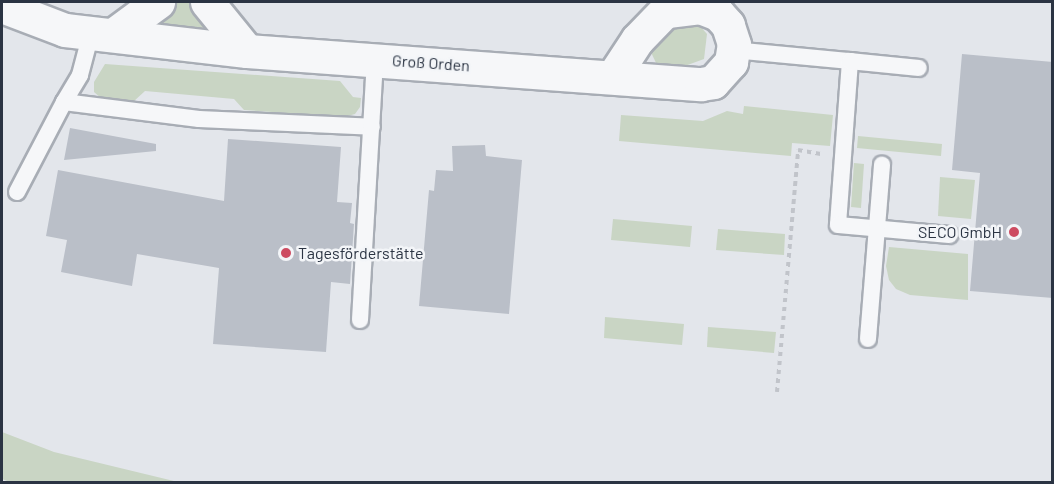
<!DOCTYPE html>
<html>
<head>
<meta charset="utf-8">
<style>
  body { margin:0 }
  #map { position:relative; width:1054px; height:484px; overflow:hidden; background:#e3e6eb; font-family:Barlow,sans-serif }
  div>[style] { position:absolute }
  .green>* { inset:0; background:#c9d5c4 }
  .building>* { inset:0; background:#babfc8 }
  .path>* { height:4px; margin-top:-2px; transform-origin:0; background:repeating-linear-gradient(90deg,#c1c4ca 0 4.5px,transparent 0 9px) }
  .roads { filter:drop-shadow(2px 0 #a8adb5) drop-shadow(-2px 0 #a8adb5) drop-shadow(0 2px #a8adb5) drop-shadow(0 -2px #a8adb5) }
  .service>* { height:16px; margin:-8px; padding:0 8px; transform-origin:8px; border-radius:8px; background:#f6f7f9 }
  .minor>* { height:33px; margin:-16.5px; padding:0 16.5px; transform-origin:16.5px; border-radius:16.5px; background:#f6f7f9 }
  .dots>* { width:16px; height:16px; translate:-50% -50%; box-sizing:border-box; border:3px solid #f3f5f8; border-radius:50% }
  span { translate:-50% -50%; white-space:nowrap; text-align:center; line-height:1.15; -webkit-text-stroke:5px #f3f5f8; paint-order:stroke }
  .street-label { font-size:16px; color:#2b3443 }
  .poi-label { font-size:16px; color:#2b3443 }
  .right { translate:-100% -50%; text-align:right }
  .left { translate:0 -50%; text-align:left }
  .frame { position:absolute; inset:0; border:3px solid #2b3443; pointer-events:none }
</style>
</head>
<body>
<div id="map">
  <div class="green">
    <div style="clip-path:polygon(177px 2px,190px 2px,207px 30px,154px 25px)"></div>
    <div style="clip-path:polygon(678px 24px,700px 26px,707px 34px,704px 59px,682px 67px,657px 65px,649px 48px)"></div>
    <div style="clip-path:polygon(105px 64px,340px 81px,353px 97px,361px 98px,360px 107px,355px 114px,344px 117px,244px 110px,234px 99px,145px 91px,133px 102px,101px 98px,94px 92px,94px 82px)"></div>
    <div style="clip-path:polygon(744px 106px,833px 115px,830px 146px,792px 143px,791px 156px,619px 141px,621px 115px,703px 121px,727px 111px,743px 114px)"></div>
    <div style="clip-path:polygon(858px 136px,942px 144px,941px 156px,857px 148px)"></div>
    <div style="clip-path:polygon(854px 163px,864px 164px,861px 208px,851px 207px)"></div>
    <div style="clip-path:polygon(940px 177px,975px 180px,971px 219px,938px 216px)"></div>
    <div style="clip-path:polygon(613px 219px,692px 226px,690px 247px,611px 240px)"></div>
    <div style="clip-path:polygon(718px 229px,785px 234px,784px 255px,716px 250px)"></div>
    <div style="clip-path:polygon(889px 247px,968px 254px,968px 300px,910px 295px,896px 289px,889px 280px,886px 266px)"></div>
    <div style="clip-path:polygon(605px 317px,684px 324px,682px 345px,604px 338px)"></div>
    <div style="clip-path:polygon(708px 327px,776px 332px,774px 353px,707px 347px)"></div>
    <div style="clip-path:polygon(2px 432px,54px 452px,178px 482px,10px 482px,2px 479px)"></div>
  </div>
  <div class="building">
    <div style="clip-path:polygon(962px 54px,1053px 62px,1053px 298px,970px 291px,980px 173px,952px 170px)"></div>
    <div style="clip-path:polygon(70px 128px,156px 144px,156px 151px,64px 160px)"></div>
    <div style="clip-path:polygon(228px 139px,341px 147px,337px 202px,352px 203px,350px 223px,354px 224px,350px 284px,331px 282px,326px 352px,213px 344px,219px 268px,137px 254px,132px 286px,61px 272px,67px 240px,46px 236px,58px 170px,224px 201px)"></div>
    <div style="clip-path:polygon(485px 145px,486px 156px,522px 160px,509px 314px,419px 306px,429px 190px,434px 191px,436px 170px,453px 171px,452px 146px)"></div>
  </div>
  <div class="path">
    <div style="left:777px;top:392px;width:243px;rotate:-85deg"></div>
    <div style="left:798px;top:150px;width:23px;rotate:10deg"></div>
  </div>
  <div class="roads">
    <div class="service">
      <div style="left:733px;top:50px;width:118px;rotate:5.4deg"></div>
      <div style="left:850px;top:61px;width:164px;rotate:94.2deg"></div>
      <div style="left:838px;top:225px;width:112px;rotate:5.1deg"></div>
      <div style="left:850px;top:61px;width:69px;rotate:5.8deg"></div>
      <div style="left:64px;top:102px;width:31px;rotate:-59deg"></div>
      <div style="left:80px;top:75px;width:43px;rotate:-75.3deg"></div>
      <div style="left:17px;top:192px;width:102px;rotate:-62.4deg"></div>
      <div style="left:64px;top:102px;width:136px;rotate:7.2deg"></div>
      <div style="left:199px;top:119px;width:173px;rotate:2.6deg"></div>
      <div style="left:360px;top:320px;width:261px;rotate:-86.7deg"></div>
      <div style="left:868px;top:339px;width:175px;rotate:-85.4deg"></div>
    </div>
    <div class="minor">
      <div style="left:207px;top:2px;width:63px;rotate:50.8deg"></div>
      <div style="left:2px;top:6px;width:67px;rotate:20.9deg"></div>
      <div style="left:65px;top:30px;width:183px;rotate:6.6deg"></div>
      <div style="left:247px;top:51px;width:455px;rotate:4.2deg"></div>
      <div style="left:701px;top:84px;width:12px;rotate:-9deg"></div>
      <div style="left:713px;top:82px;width:27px;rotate:-48deg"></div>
      <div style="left:731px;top:62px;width:18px;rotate:-81deg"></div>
      <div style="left:734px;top:44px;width:20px;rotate:-108deg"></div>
      <div style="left:728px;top:25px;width:15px;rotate:-132deg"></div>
      <div style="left:718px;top:14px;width:19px;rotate:-159deg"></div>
      <div style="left:700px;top:7px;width:35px;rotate:173deg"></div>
      <div style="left:665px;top:11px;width:40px;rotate:134deg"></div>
      <div style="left:637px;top:40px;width:42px;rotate:123.3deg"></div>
      <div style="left:113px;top:35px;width:56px;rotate:-36.3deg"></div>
    </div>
  </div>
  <div class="dots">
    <div style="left:1014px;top:232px;background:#cd4b61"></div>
    <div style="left:286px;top:253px;background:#cd4b61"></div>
  </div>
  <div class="street-label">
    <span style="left:431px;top:63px;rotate:4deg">Groß Orden</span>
  </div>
  <div class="poi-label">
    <span class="right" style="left:1002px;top:232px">SECO GmbH</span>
    <span class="left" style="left:298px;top:253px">Tagesförderstätte</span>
  </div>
  <div class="frame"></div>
</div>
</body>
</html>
